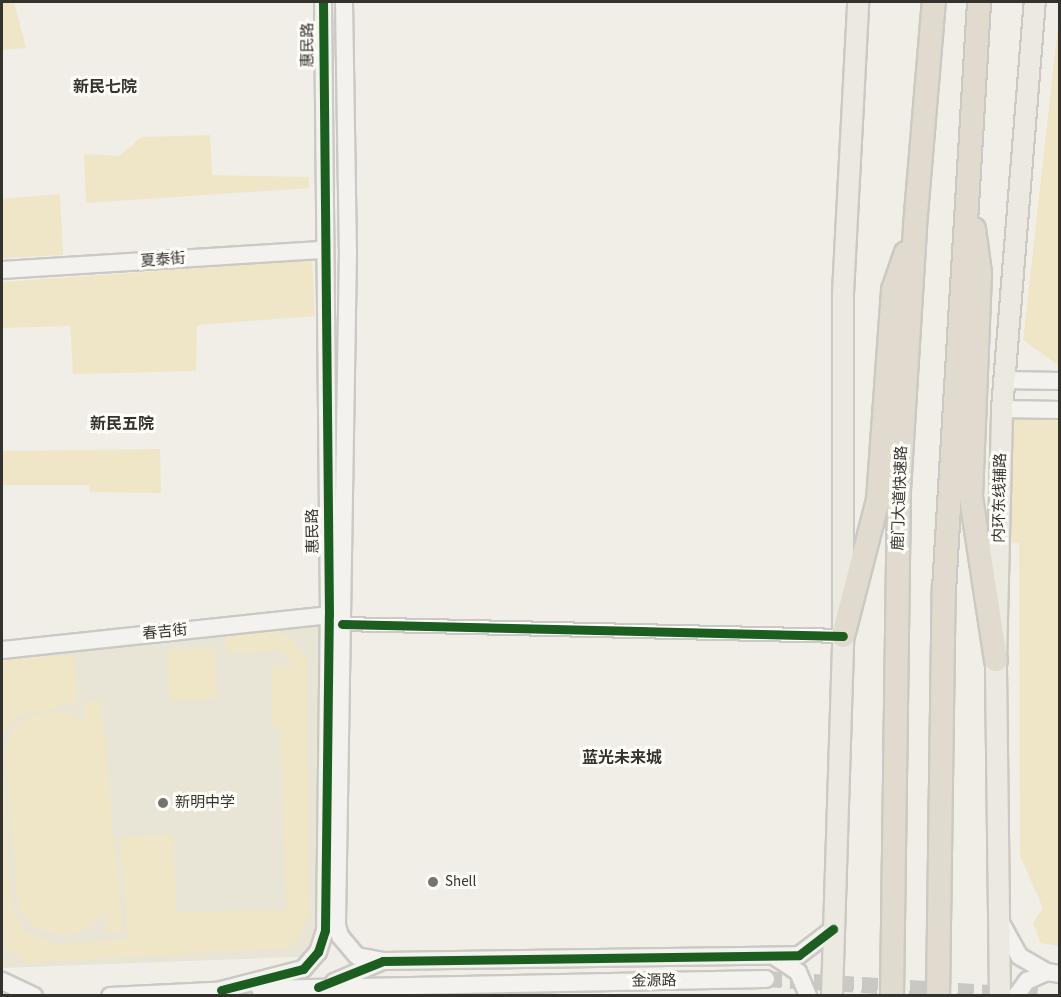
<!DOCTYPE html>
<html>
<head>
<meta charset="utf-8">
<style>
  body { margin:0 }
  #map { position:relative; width:1061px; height:997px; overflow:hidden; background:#f0eee7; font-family:"Source Sans 3","Noto Sans SC",sans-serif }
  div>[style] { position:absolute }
  .built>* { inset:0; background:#e8e4d6 }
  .green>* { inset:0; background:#efe6c8 }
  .secondary-tunnel>* { height:16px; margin-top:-8px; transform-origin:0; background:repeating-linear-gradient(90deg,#cac8c2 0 16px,transparent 0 24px) }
  .roads { filter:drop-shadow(2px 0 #cbc9c3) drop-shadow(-2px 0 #cbc9c3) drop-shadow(0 2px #cbc9c3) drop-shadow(0 -2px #cbc9c3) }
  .street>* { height:12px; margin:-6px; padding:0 6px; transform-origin:6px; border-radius:6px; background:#fdfcfb }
  .secondary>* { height:16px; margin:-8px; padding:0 8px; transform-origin:8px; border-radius:8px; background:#f3f2ee }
  .primary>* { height:20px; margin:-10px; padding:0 10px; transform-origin:10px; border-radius:10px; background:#ece9e0 }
  .highway>* { height:22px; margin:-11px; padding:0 11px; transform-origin:11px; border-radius:11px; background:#e0dbce }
  .cycleway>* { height:9px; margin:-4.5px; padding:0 4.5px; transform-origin:4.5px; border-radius:4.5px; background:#1b5e20 }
  .dots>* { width:16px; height:16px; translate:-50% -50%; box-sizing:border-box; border:3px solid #fffdf8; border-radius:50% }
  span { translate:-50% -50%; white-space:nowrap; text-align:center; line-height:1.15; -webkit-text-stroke:6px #fffdf8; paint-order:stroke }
  .street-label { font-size:15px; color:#34322d }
  .poi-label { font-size:15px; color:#34322d }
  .left { translate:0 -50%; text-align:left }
  .neighbourhood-label { font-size:16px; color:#34322d; font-weight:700 }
  .frame { position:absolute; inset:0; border:3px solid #34322d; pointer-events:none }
</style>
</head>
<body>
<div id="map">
  <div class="built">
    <div style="clip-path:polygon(329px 615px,320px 956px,2px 968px,2px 650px)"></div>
  </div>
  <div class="green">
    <div style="clip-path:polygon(2px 2px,14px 2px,26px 48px,2px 50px)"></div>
    <div style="clip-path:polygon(1059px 16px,1060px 366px,1059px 366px,1023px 340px)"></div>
    <div style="clip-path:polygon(210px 135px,212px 175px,309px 177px,309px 188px,86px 203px,84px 154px,119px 156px,142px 137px)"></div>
    <div style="clip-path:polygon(60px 194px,63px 255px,2px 258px,2px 199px)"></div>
    <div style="clip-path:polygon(312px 260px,315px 316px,197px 325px,196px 371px,73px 374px,70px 326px,2px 328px,2px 282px)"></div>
    <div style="clip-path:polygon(1002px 409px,1059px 410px,1059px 946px,1041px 943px,1033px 923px,1043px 908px,1020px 856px,1019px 543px,999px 542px)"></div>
    <div style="clip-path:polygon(160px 449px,161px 493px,90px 492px,89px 485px,2px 485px,2px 451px)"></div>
    <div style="clip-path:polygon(273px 631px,290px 638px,307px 659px,308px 919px,299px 939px,288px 948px,28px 963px,4px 948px,2px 737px,11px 906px,25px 931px,54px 944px,128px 939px,119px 838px,173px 834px,177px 913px,286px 909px,280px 728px,272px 727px,272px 665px,293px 666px,286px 655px,276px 650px,227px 654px,225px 635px)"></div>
    <div style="clip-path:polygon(214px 647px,218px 699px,170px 700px,166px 650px)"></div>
    <div style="clip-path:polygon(74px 655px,78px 709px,69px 702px,56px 708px,20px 715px,2px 735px,2px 659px)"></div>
    <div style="clip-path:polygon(84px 701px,101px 701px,123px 932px,107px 933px,105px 911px,89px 928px,69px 936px,35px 929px,18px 910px,5px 749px,12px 730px,26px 718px,46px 712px,65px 712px,84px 721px)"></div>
  </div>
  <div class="secondary-tunnel">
    <div style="left:766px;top:979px;width:272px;rotate:3.6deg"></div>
  </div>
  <div class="roads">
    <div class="street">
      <div style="left:342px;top:624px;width:501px;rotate:1.37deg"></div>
    </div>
    <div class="secondary">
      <div style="left:344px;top:2px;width:249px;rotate:89.1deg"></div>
      <div style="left:348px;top:251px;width:674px;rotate:90.94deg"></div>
      <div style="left:337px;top:925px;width:11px;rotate:75deg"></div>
      <div style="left:340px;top:936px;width:26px;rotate:50deg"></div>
      <div style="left:357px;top:956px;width:26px;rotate:11deg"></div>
      <div style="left:2px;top:270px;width:323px;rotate:-3.6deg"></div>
      <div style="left:1004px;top:380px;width:56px;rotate:1deg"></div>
      <div style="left:1002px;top:409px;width:58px;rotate:1deg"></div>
      <div style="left:2px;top:650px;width:329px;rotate:-6.1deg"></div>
      <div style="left:1001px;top:923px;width:38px;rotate:61deg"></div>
      <div style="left:1019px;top:956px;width:32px;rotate:30deg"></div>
      <div style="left:1047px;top:972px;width:13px;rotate:9deg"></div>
      <div style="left:774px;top:956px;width:29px;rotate:34deg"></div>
      <div style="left:798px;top:972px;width:26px;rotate:67deg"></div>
      <div style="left:2px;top:981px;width:35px;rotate:25deg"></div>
      <div style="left:334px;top:982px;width:53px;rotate:-23.2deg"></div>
      <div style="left:383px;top:961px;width:416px;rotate:-0.8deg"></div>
      <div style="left:799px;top:955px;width:43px;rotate:-37.4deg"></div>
      <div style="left:260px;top:989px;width:506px;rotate:-1.13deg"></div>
      <div style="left:221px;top:990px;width:85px;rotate:-14.4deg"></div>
      <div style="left:303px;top:969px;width:23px;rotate:-49deg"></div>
      <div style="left:318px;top:952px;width:23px;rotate:-72deg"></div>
      <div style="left:325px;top:930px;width:315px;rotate:-89.3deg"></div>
      <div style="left:329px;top:615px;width:613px;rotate:-90.56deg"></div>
      <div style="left:110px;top:996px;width:121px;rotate:-2.8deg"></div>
      <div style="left:1016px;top:996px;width:19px;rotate:-54deg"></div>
      <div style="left:1027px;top:981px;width:22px;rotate:-24deg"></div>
    </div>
    <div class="primary">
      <div style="left:832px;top:996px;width:360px;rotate:-88.2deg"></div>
      <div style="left:843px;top:636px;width:343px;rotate:-90deg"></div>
      <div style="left:843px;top:293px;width:291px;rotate:-87deg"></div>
      <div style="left:1000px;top:996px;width:336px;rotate:-90.7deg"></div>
      <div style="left:996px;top:660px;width:251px;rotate:-88.6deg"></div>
      <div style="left:1002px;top:409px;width:408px;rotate:-85.4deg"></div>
    </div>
    <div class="highway">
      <div style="left:974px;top:229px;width:44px;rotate:82.2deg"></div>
      <div style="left:980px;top:273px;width:224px;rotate:92.3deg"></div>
      <div style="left:971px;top:497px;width:165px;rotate:81.3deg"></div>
      <div style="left:843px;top:636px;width:140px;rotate:-75.6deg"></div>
      <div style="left:878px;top:500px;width:211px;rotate:-85.9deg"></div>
      <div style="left:893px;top:290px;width:39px;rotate:-71deg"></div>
      <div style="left:892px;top:996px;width:506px;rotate:-89.21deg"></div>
      <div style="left:899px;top:490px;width:264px;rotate:-86.5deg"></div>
      <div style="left:915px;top:226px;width:225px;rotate:-85.2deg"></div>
      <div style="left:938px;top:996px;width:406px;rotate:-89.2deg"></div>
      <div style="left:944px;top:590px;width:589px;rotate:-86.59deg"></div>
    </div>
  </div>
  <div class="cycleway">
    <div style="left:342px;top:624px;width:501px;rotate:1.37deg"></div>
    <div style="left:318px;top:987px;width:70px;rotate:-21.8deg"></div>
    <div style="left:383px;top:961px;width:416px;rotate:-0.8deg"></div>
    <div style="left:799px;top:955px;width:43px;rotate:-37.4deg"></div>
    <div style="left:221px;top:990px;width:85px;rotate:-14.4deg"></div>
    <div style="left:303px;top:969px;width:23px;rotate:-49deg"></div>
    <div style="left:318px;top:952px;width:23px;rotate:-72deg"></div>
    <div style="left:325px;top:930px;width:315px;rotate:-89.3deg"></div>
    <div style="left:329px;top:615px;width:613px;rotate:-90.56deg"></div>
  </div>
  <div class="dots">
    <div style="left:163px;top:803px;background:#76746e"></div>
    <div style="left:433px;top:882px;background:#76746e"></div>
  </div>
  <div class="street-label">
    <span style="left:308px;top:45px;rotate:-90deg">惠民路</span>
    <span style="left:163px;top:260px;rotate:-4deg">夏泰街</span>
    <span style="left:900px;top:498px;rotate:-88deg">鹿门大道快速路</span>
    <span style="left:1000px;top:498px;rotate:-89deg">内环东线辅路</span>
    <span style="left:313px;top:531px;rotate:-91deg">惠民路</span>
    <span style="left:165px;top:632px;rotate:-6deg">春吉街</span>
    <span style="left:654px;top:981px;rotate:-1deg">金源路</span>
  </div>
  <div class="poi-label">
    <span class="left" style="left:175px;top:803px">新明中学</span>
    <span class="left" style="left:445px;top:882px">Shell</span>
  </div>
  <div class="neighbourhood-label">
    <span style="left:105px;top:87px">新民七院</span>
    <span style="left:122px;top:424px">新民五院</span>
    <span style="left:622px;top:758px">蓝光未来城</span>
  </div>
  <div class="frame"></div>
</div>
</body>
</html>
